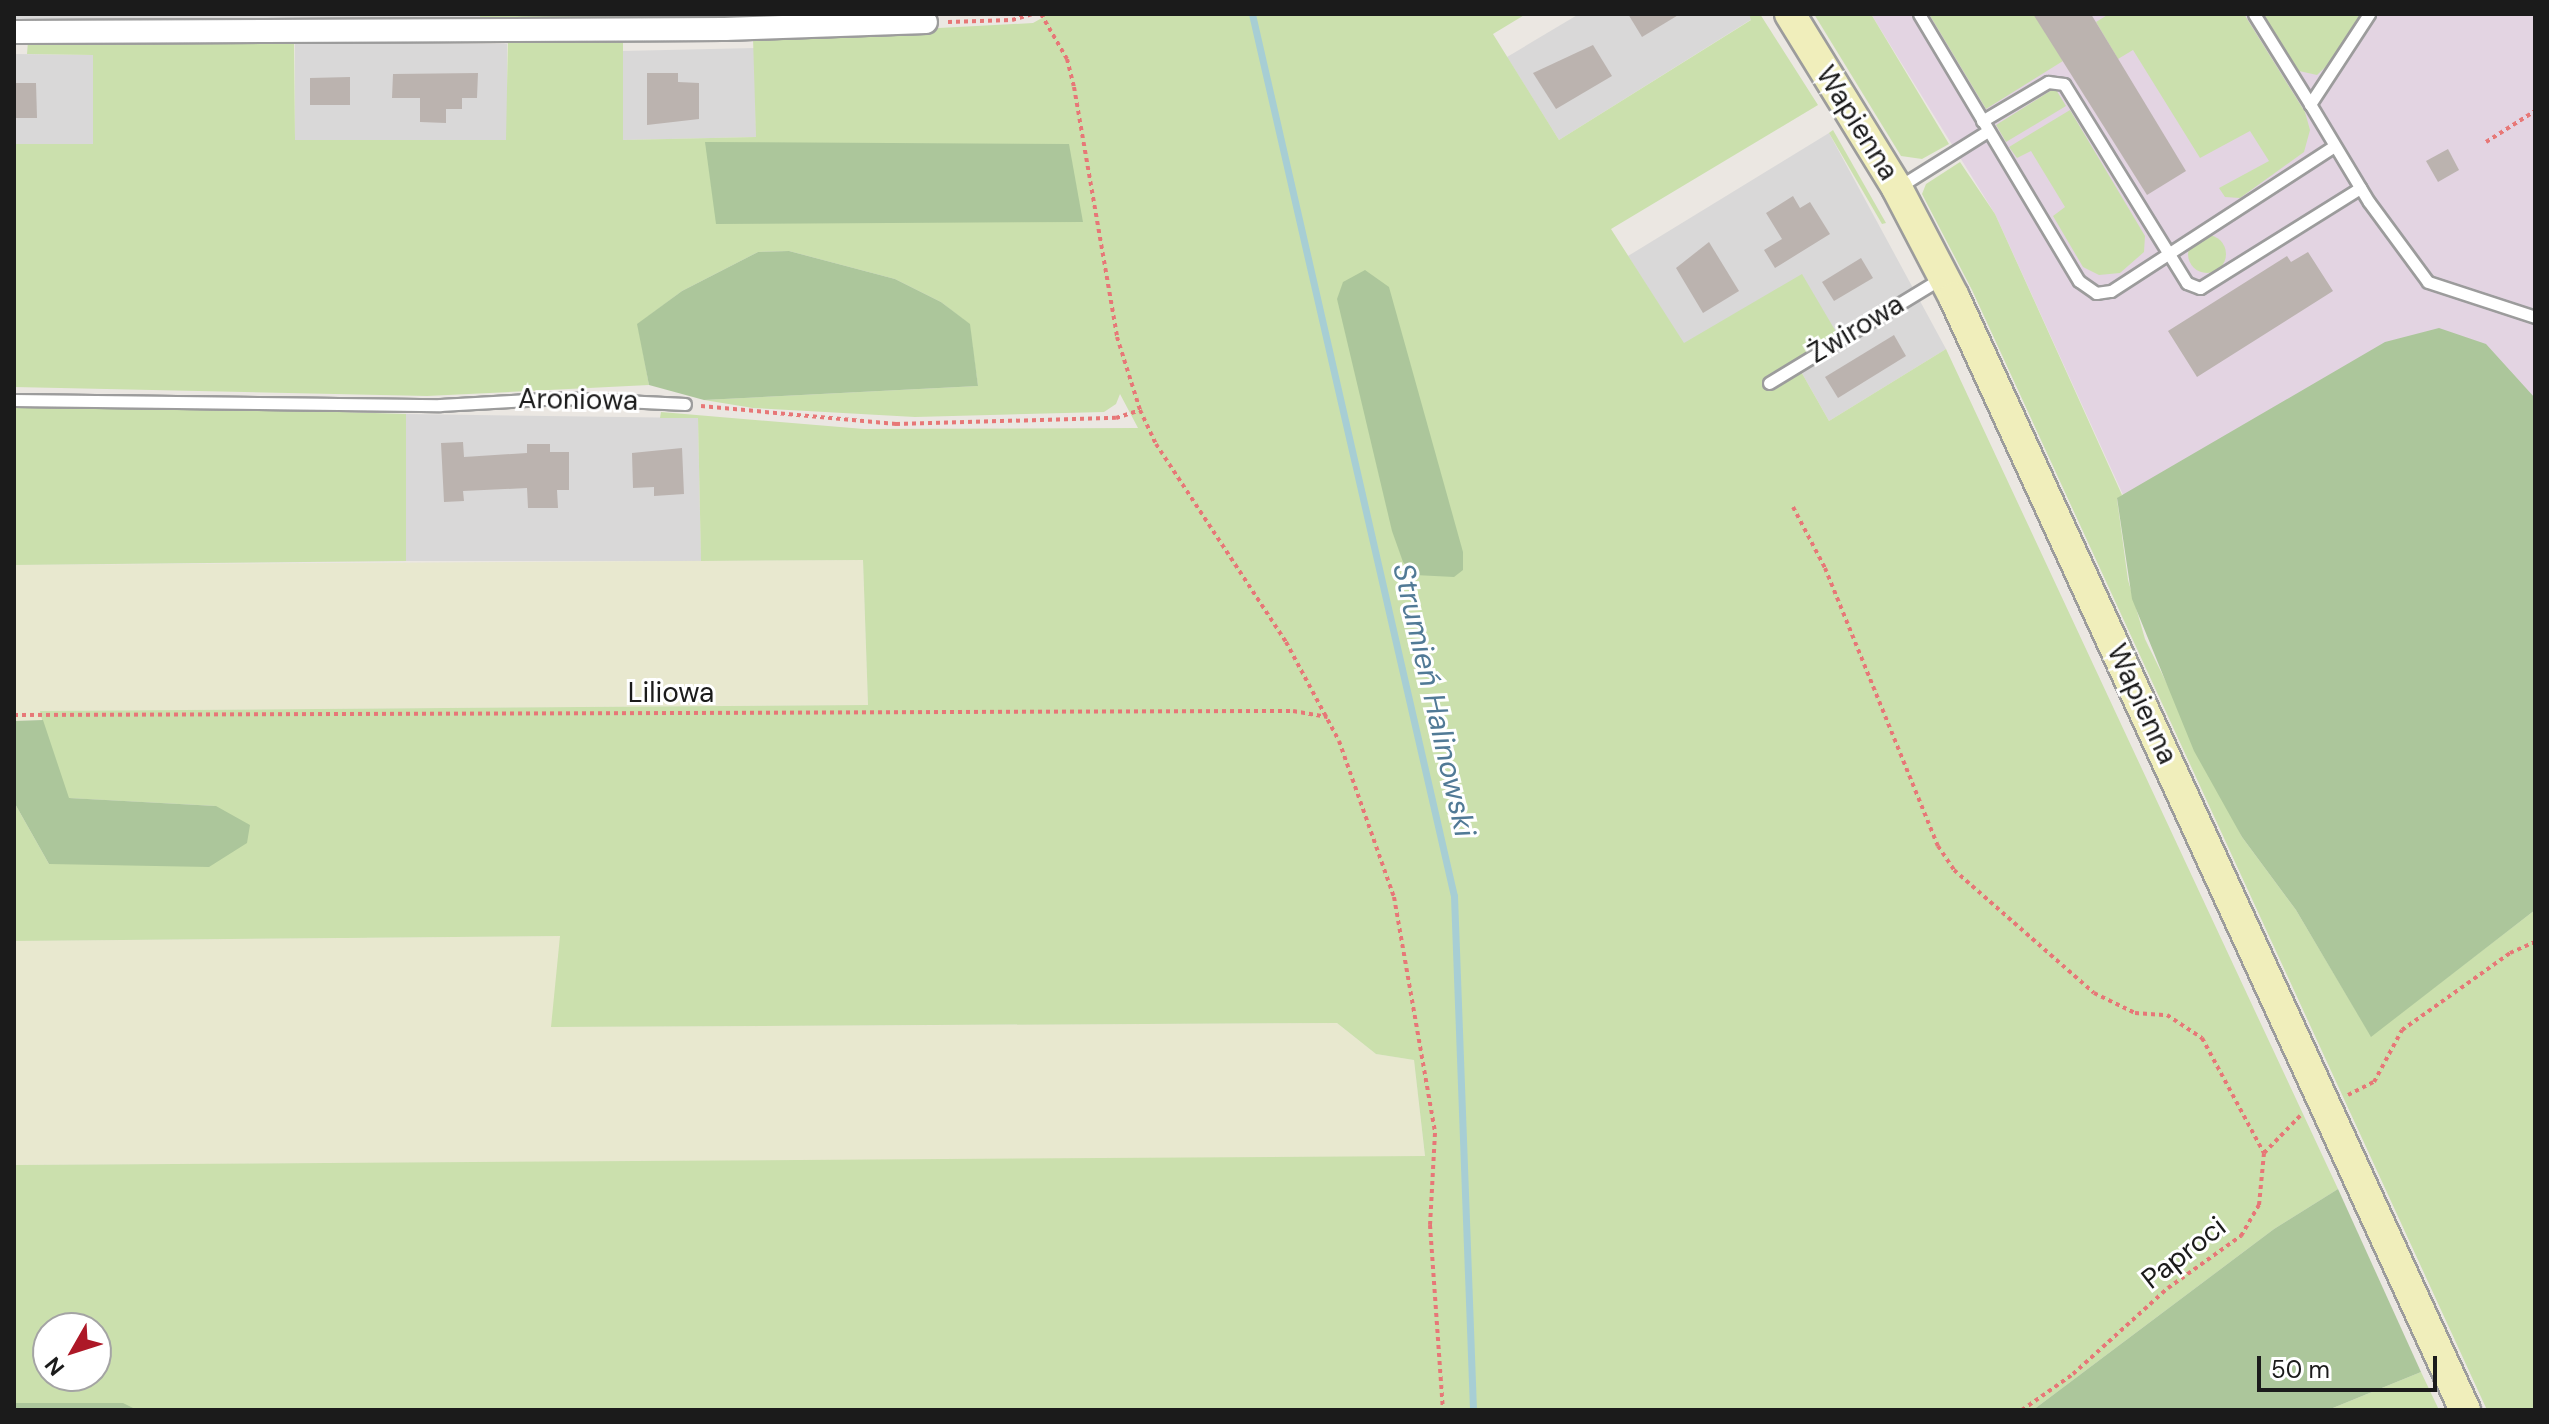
<!DOCTYPE html>
<html>
<head>
<meta charset="utf-8">
<style>
  body { margin:0 }
  #map { position:relative; width:2549px; height:1424px; overflow:hidden; background:#ebe7e2; font-family:"DM Sans",sans-serif }
  div>[style] { position:absolute }
  .residential>* { inset:0; background:#d9d8d8 }
  .industrial>* { inset:0; background:#e3d4e2 }
  .farmland>* { inset:0; background:#e8e8cf }
  .grass>* { inset:0; background:#cbe0ad }
  .round { border-radius:50% }
  .forest>* { inset:0; background:#acc69b }
  .stream>* { height:7px; margin:-3.5px; padding:0 3.5px; transform-origin:3.5px; border-radius:3.5px; background:#a7ced4 }
  .building>* { inset:0; background:#bbb3af }
  .path>* { height:4px; margin-top:-2px; transform-origin:0; background:repeating-linear-gradient(90deg,#e77777 0 4px,transparent 0 8px) }
  .roads { filter:drop-shadow(2px 0 #9c9c9c) drop-shadow(-2px 0 #9c9c9c) drop-shadow(0 2px #9c9c9c) drop-shadow(0 -2px #9c9c9c) }
  .lane>* { height:11px; margin:-5.5px; padding:0 5.5px; transform-origin:5.5px; border-radius:5.5px; background:#fff }
  .street>* { height:22px; margin:-11px; padding:0 11px; transform-origin:11px; border-radius:11px; background:#fff }
  .secondary>* { height:30px; margin:-15px; padding:0 15px; transform-origin:15px; border-radius:15px; background:#f0eebb }
  span { translate:-50% -50%; white-space:nowrap; text-align:center; line-height:1.15; -webkit-text-stroke:6px #fff; paint-order:stroke }
  .street-label { font-size:28px; color:#1b1b1b }
  .water-label { font-size:30px; color:#517a96; font-style:italic }
  .frame { position:absolute; inset:0; border:16px solid #1b1b1b; pointer-events:none }
  .north { position:absolute; left:32px; top:1312px; width:80px; height:80px; box-sizing:border-box; background:#fff; border:2px solid #a4a4a4; border-radius:50%; rotate:231deg; font-size:22px; font-weight:700; line-height:32px; text-align:center; color:#1b1b1b }
  .north::after { content:''; display:block; margin:auto; width:28px; height:36px; background:#ad1827; clip-path:polygon(50% 0,100% 100%,50% 72%,0 100%) }
  .scale { position:absolute; left:2257px; top:1356px; width:180px; height:36px; box-sizing:border-box; border:4px solid #1b1b1b; border-top:0; padding-left:10px; font-size:24px; line-height:28px; white-space:nowrap; color:#1b1b1b; -webkit-text-stroke:6px #fff; paint-order:stroke }
</style>
</head>
<body>
<div id="map">
  <div class="residential">
    <div style="clip-path:polygon(14px 14px,480px 14px,480px 22px,14px 23px)"></div>
    <div style="clip-path:polygon(1579px 14px,1749px 14px,1752px 19px,1559px 140px,1507px 57px)"></div>
    <div style="clip-path:polygon(295px 44px,507px 44px,507px 140px,295px 140px)"></div>
    <div style="clip-path:polygon(755px 48px,756px 137px,623px 140px,622px 51px)"></div>
    <div style="clip-path:polygon(14px 54px,93px 55px,93px 144px,14px 144px)"></div>
    <div style="clip-path:polygon(1829px 133px,1946px 349px,1829px 421px,1799px 368px,1802px 275px,1684px 344px,1628px 256px)"></div>
    <div style="clip-path:polygon(406px 414px,698px 418px,701px 561px,406px 561px)"></div>
  </div>
  <div class="industrial">
    <div style="clip-path:polygon(1871px 14px,2535px 14px,2535px 910px,2363px 1021px,1995px 214px)"></div>
  </div>
  <div class="farmland">
    <div style="clip-path:polygon(863px 560px,868px 705px,41px 711px,43px 720px,14px 721px,14px 565px)"></div>
    <div style="clip-path:polygon(561px 936px,552px 1027px,1337px 1023px,1376px 1054px,1414px 1060px,1425px 1157px,14px 1165px,14px 941px)"></div>
  </div>
  <div class="grass">
    <div style="clip-path:polygon(480px 14px,910px 14px,576px 22px,480px 22px)"></div>
    <div style="clip-path:polygon(evenodd,1049px 14px,1526px 14px,1493px 34px,1559px 140px,1751px 20px,1749px 14px,1760px 14px,1818px 105px,1611px 229px,1684px 343px,1802px 274px,1842px 342px,1799px 368px,1829px 421px,1946px 349px,2338px 1189px,2274px 1229px,2033px 1410px,14px 1410px,14px 1165px,1425px 1156px,1414px 1060px,1376px 1054px,1337px 1023px,551px 1027px,560px 936px,14px 941px,14px 802px,49px 864px,216px 806px,68px 798px,50px 754px,40px 711px,868px 705px,863px 560px,701px 561px,698px 418px,660px 418px,661px 412px,864px 429px,1138px 428px,1120px 394px,1116px 404px,1104px 412px,915px 417px,753px 408px,704px 400px,978px 386px,969px 324px,941px 302px,895px 279px,789px 251px,758px 252px,682px 291px,638px 324px,649px 385px,427px 396px,14px 387px,14px 144px,93px 144px,93px 55px,27px 54px,28px 41px,294px 38px,295px 140px,506px 140px,508px 36px,623px 37px,623px 140px,756px 137px,753px 38px,1033px 23px,1049px 14px,48px 1328px,96px 1328px,96px 1376px,48px 1376px,48px 1328px)"></div>
    <div style="clip-path:polygon(1814px 14px,1871px 14px,1949px 144px,1922px 159px,1901px 156px)"></div>
    <div style="clip-path:polygon(1929px 14px,2035px 14px,2063px 61px,1986px 109px)"></div>
    <div style="clip-path:polygon(2109px 14px,2244px 14px,2305px 112px,2310px 130px,2304px 152px,2240px 198px,2225px 197px,2219px 188px,2269px 161px,2250px 131px,2200px 158px,2133px 50px,2118px 59px,2096px 22px)"></div>
    <div style="clip-path:polygon(2261px 14px,2360px 14px,2339px 54px,2317px 75px,2299px 71px)"></div>
    <div style="clip-path:polygon(2055px 88px,2066px 106px,2006px 142px,1996px 125px)"></div>
    <div style="clip-path:polygon(2070px 110px,2145px 236px,2144px 252px,2120px 273px,2099px 275px,2083px 267px,2053px 216px,2065px 207px,2031px 151px,2017px 158px,2009px 147px)"></div>
    <div style="clip-path:polygon(1833px 130px,1886px 223px,1882px 224px,1829px 133px)"></div>
    <div style="clip-path:polygon(1960px 162px,1995px 214px,2122px 495px,2117px 499px,2128px 580px,2145px 639px,2242px 837px,2296px 910px,2371px 1036px,2535px 910px,2535px 1410px,2487px 1410px,1972px 290px,1922px 194px,1926px 184px)"></div>
    <div class="round" style="left:2188px;top:235px;width:38px;height:38px"></div>
    <div style="clip-path:polygon(14px 402px,406px 414px,406px 561px,14px 565px)"></div>
    <div style="clip-path:polygon(2421px 1372px,2439px 1410px,2328px 1410px)"></div>
  </div>
  <div class="forest">
    <div style="clip-path:polygon(705px 142px,1069px 144px,1083px 222px,716px 224px)"></div>
    <div style="clip-path:polygon(789px 251px,895px 279px,941px 302px,970px 324px,978px 386px,704px 400px,649px 385px,637px 324px,682px 291px,758px 252px)"></div>
    <div style="clip-path:polygon(1365px 270px,1389px 287px,1463px 552px,1463px 570px,1454px 577px,1415px 575px,1403px 562px,1392px 531px,1337px 299px,1343px 282px)"></div>
    <div style="clip-path:polygon(2439px 328px,2486px 344px,2535px 398px,2535px 910px,2371px 1037px,2296px 910px,2242px 837px,2194px 751px,2132px 599px,2117px 498px,2385px 342px)"></div>
    <div style="clip-path:polygon(43px 720px,69px 798px,216px 806px,250px 825px,247px 843px,209px 867px,49px 864px,14px 802px,14px 721px)"></div>
    <div style="clip-path:polygon(2338px 1189px,2421px 1372px,2328px 1410px,2033px 1410px,2274px 1229px)"></div>
    <div style="clip-path:polygon(14px 1403px,123px 1403px,137px 1410px,14px 1410px)"></div>
  </div>
  <div class="stream">
    <div style="left:1252px;top:14px;width:905px;rotate:77.1deg"></div>
    <div style="left:1454px;top:896px;width:514px;rotate:87.88deg"></div>
  </div>
  <div class="building">
    <div style="clip-path:polygon(1628px 14px,1680px 14px,1642px 37px)"></div>
    <div style="clip-path:polygon(2033px 14px,2091px 14px,2186px 171px,2147px 195px)"></div>
    <div style="clip-path:polygon(1593px 45px,1612px 76px,1556px 109px,1533px 73px)"></div>
    <div style="clip-path:polygon(478px 73px,477px 98px,462px 98px,462px 109px,446px 109px,446px 123px,420px 122px,420px 98px,392px 98px,393px 74px)"></div>
    <div style="clip-path:polygon(647px 73px,678px 73px,678px 82px,699px 83px,699px 119px,647px 125px)"></div>
    <div style="clip-path:polygon(350px 77px,350px 105px,310px 105px,310px 78px)"></div>
    <div style="clip-path:polygon(14px 83px,36px 83px,37px 118px,14px 118px)"></div>
    <div style="clip-path:polygon(2448px 149px,2459px 170px,2438px 182px,2426px 161px)"></div>
    <div style="clip-path:polygon(1793px 196px,1800px 208px,1810px 202px,1830px 234px,1775px 268px,1764px 250px,1782px 239px,1766px 213px)"></div>
    <div style="clip-path:polygon(1709px 242px,1739px 291px,1703px 313px,1676px 268px)"></div>
    <div style="clip-path:polygon(2308px 252px,2333px 291px,2197px 377px,2168px 331px,2287px 256px,2291px 262px)"></div>
    <div style="clip-path:polygon(1861px 258px,1873px 278px,1834px 301px,1822px 282px)"></div>
    <div style="clip-path:polygon(1894px 335px,1906px 356px,1838px 398px,1825px 377px)"></div>
    <div style="clip-path:polygon(463px 442px,464px 457px,527px 453px,527px 444px,550px 444px,550px 452px,569px 452px,569px 490px,557px 490px,558px 508px,528px 508px,527px 488px,463px 491px,464px 501px,444px 502px,441px 443px)"></div>
    <div style="clip-path:polygon(682px 448px,684px 494px,654px 496px,654px 487px,633px 488px,632px 453px)"></div>
  </div>
  <div class="path">
    <div style="left:1041px;top:14px;width:52px;rotate:60deg"></div>
    <div style="left:1067px;top:59px;width:29px;rotate:76deg"></div>
    <div style="left:1074px;top:87px;width:254px;rotate:80.2deg"></div>
    <div style="left:1117px;top:337px;width:77px;rotate:72.5deg"></div>
    <div style="left:1140px;top:410px;width:38px;rotate:65deg"></div>
    <div style="left:1156px;top:444px;width:237px;rotate:56.7deg"></div>
    <div style="left:1286px;top:642px;width:112px;rotate:61.8deg"></div>
    <div style="left:1339px;top:741px;width:165px;rotate:70.6deg"></div>
    <div style="left:1394px;top:897px;width:240px;rotate:80.1deg"></div>
    <div style="left:1435px;top:1133px;width:92px;rotate:93.1deg"></div>
    <div style="left:1430px;top:1225px;width:185px;rotate:86deg"></div>
    <div style="left:948px;top:22px;width:64px;rotate:-1.8deg"></div>
    <div style="left:1012px;top:20px;width:22px;rotate:-16deg"></div>
    <div style="left:2486px;top:142px;width:58px;rotate:-32.3deg"></div>
    <div style="left:701px;top:406px;width:196px;rotate:5.3deg"></div>
    <div style="left:896px;top:424px;width:220px;rotate:-1.6deg"></div>
    <div style="left:1116px;top:418px;width:25px;rotate:-18deg"></div>
    <div style="left:1793px;top:507px;width:69px;rotate:62.3deg"></div>
    <div style="left:1825px;top:568px;width:300px;rotate:67.9deg"></div>
    <div style="left:1938px;top:846px;width:29px;rotate:56deg"></div>
    <div style="left:1954px;top:870px;width:186px;rotate:41.3deg"></div>
    <div style="left:2094px;top:993px;width:46px;rotate:26deg"></div>
    <div style="left:2135px;top:1013px;width:32px;rotate:4deg"></div>
    <div style="left:2167px;top:1015px;width:42px;rotate:33.3deg"></div>
    <div style="left:2202px;top:1038px;width:131px;rotate:61.7deg"></div>
    <div style="left:14px;top:715px;width:1279px;rotate:-0.18deg"></div>
    <div style="left:1293px;top:711px;width:35px;rotate:10deg"></div>
    <div style="left:2348px;top:1095px;width:29px;rotate:-27deg"></div>
    <div style="left:2374px;top:1082px;width:59px;rotate:-61.7deg"></div>
    <div style="left:2402px;top:1030px;width:133px;rotate:-35.5deg"></div>
    <div style="left:2510px;top:953px;width:27px;rotate:-24deg"></div>
    <div style="left:2022px;top:1410px;width:62px;rotate:-35.2deg"></div>
    <div style="left:2073px;top:1374px;width:128px;rotate:-42.2deg"></div>
    <div style="left:2168px;top:1288px;width:90px;rotate:-35.5deg"></div>
    <div style="left:2241px;top:1236px;width:36px;rotate:-60deg"></div>
    <div style="left:2259px;top:1205px;width:52px;rotate:-84.5deg"></div>
    <div style="left:2264px;top:1153px;width:52px;rotate:-45.8deg"></div>
  </div>
  <div class="roads">
    <div class="lane">
      <div style="left:1919px;top:14px;width:311px;rotate:59.1deg"></div>
      <div style="left:2079px;top:281px;width:21px;rotate:35deg"></div>
      <div style="left:2096px;top:293px;width:15px;rotate:-8deg"></div>
      <div style="left:2111px;top:291px;width:266px;rotate:-33deg"></div>
      <div style="left:2254px;top:14px;width:106px;rotate:58.1deg"></div>
      <div style="left:2369px;top:14px;width:108px;rotate:123.2deg"></div>
      <div style="left:2310px;top:104px;width:114px;rotate:59deg"></div>
      <div style="left:2369px;top:202px;width:99px;rotate:53.6deg"></div>
      <div style="left:2428px;top:282px;width:113px;rotate:18.1deg"></div>
      <div style="left:1982px;top:121px;width:77px;rotate:-30.6deg"></div>
      <div style="left:2048px;top:82px;width:16px;rotate:7deg"></div>
      <div style="left:2064px;top:84px;width:234px;rotate:58.3deg"></div>
      <div style="left:2187px;top:283px;width:14px;rotate:21deg"></div>
      <div style="left:2200px;top:288px;width:189px;rotate:-32deg"></div>
      <div style="left:1897px;top:188px;width:107px;rotate:-32.1deg"></div>
      <div style="left:1769px;top:383px;width:204px;rotate:-31.3deg"></div>
      <div style="left:14px;top:400px;width:426px;rotate:0.7deg"></div>
      <div style="left:440px;top:405px;width:121px;rotate:-3.3deg"></div>
      <div style="left:561px;top:398px;width:124px;rotate:2.8deg"></div>
    </div>
    <div class="street">
      <div style="left:14px;top:32px;width:711px;rotate:-0.24deg"></div>
      <div style="left:725px;top:29px;width:201px;rotate:-2deg"></div>
    </div>
    <div class="secondary">
      <div style="left:1790px;top:14px;width:204px;rotate:58.4deg"></div>
      <div style="left:1897px;top:188px;width:123px;rotate:62.4deg"></div>
      <div style="left:1954px;top:297px;width:1225px;rotate:65.34deg"></div>
    </div>
  </div>
  <div class="street-label">
    <span style="left:1857px;top:123px;rotate:58deg">Wapienna</span>
    <span style="left:1856px;top:329px;rotate:-31deg">Żwirowa</span>
    <span style="left:578px;top:400px;rotate:1deg">Aroniowa</span>
    <span style="left:671px;top:693px">Liliowa</span>
    <span style="left:2142px;top:704px;rotate:65deg">Wapienna</span>
    <span style="left:2184px;top:1253px;rotate:-38deg">Paproci</span>
  </div>
  <div class="water-label">
    <span style="left:1434px;top:700px;rotate:77deg">Strumień Halinowski</span>
  </div>
  <div class="frame"></div>
  <div class="north">N</div>
  <div class="scale">50 m</div>
</div>
</body>
</html>
